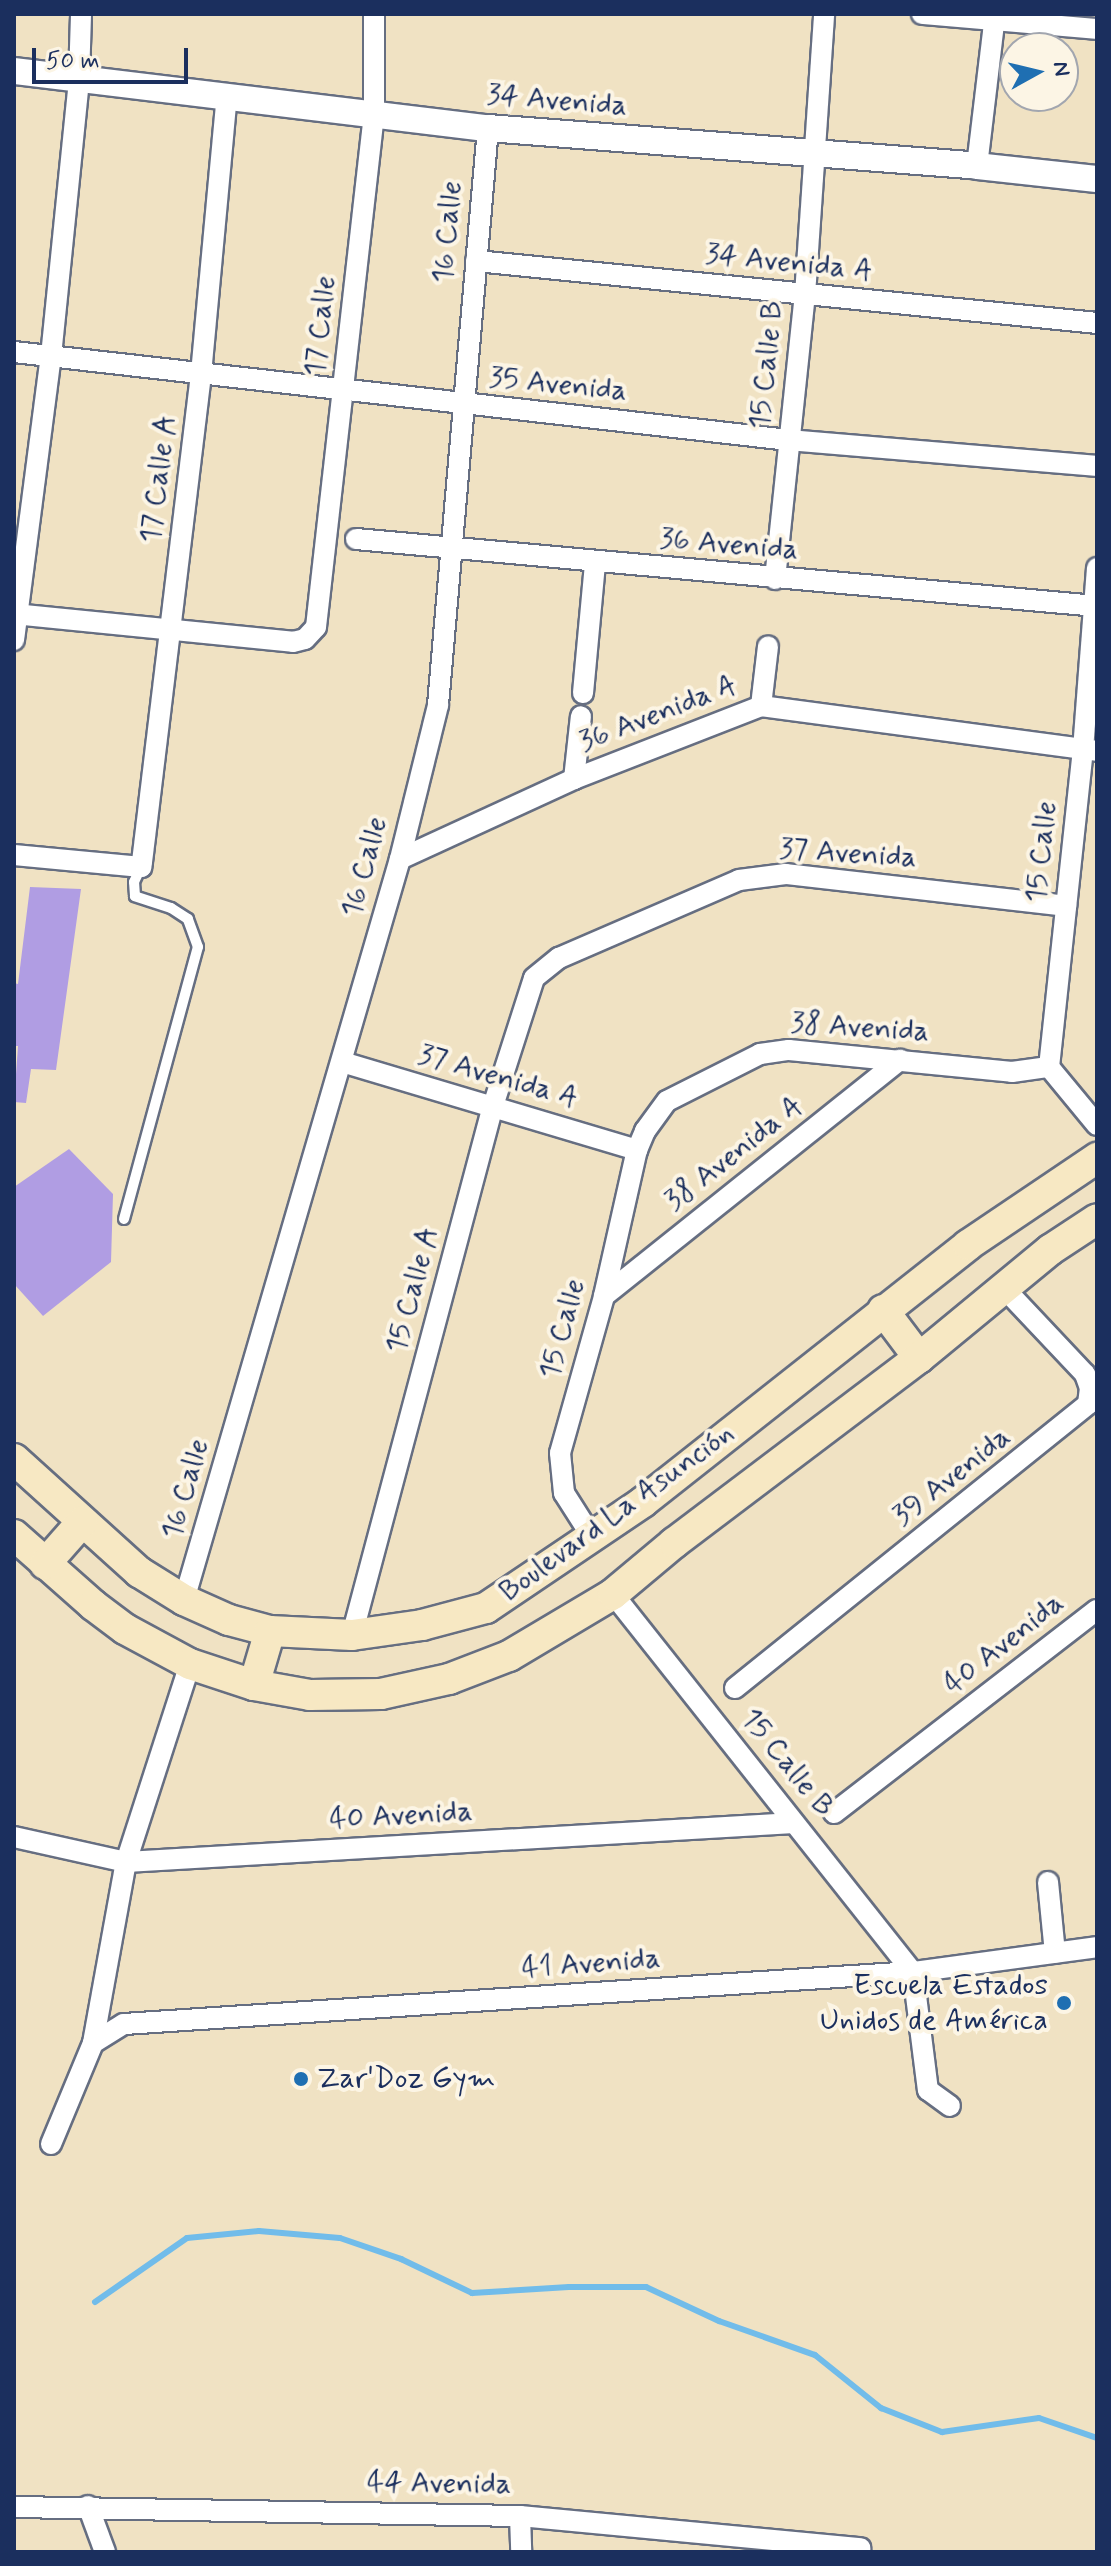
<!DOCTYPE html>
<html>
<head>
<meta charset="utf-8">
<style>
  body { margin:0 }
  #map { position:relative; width:1111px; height:2566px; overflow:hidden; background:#f0e2c3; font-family:Mynerve,sans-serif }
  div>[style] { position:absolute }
  .stream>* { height:6px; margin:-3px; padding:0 3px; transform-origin:3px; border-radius:3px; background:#71bcea }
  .building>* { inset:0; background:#b09de3 }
  .roads { filter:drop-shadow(2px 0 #666e81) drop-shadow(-2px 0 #666e81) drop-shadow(0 2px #666e81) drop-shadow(0 -2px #666e81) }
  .service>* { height:10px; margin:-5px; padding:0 5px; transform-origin:5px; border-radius:5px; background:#fff }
  .minor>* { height:20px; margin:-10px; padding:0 10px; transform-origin:10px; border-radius:10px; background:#fff }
  .tertiary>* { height:26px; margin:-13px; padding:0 13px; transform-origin:13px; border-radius:13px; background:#fff }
  .secondary>* { height:30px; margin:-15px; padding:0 15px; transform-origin:15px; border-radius:15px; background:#f7e8c3 }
  .dots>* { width:22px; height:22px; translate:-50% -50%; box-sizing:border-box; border:4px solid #fcf5e5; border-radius:50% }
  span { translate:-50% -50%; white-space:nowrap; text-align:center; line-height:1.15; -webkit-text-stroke:8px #fcf5e5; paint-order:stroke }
  .street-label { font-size:30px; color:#1b2f5e }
  .poi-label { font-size:30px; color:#1b2f5e }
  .right { translate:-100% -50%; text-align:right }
  .left { translate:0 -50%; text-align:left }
  .frame { position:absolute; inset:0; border:16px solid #1b2f5e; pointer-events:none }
  .north { position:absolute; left:999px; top:32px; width:80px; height:80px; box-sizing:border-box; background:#fcf5e5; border:2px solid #a2a6af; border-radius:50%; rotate:82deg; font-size:22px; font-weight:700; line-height:32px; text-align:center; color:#1b2f5e }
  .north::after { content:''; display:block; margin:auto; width:28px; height:36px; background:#1f6fb2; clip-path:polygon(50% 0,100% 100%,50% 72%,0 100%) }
  .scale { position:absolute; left:32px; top:48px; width:156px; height:36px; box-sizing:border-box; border:4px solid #1b2f5e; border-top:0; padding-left:10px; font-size:24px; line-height:28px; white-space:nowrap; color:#1b2f5e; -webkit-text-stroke:6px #fcf5e5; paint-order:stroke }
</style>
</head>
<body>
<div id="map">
  <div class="stream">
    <div style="left:95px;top:2302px;width:112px;rotate:-34.8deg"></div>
    <div style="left:187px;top:2238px;width:72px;rotate:-5.6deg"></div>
    <div style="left:259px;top:2231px;width:81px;rotate:4.9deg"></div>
    <div style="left:340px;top:2238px;width:65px;rotate:19deg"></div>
    <div style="left:401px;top:2259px;width:79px;rotate:25.6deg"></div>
    <div style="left:472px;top:2293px;width:97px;rotate:-3.5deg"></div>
    <div style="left:569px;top:2287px;width:77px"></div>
    <div style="left:646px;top:2287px;width:81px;rotate:25deg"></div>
    <div style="left:719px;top:2321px;width:102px;rotate:19.5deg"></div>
    <div style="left:815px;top:2355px;width:85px;rotate:38.8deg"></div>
    <div style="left:881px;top:2408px;width:66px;rotate:21.5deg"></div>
    <div style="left:942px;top:2432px;width:98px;rotate:-8.2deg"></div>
    <div style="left:1039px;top:2418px;width:61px;rotate:19deg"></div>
  </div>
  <div class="building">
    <div style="clip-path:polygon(30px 887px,81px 889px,56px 1070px,31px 1069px,26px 1103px,14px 1102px,18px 1046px,14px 1046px,14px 983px,18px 984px)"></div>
    <div style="clip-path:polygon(69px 1149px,113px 1194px,111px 1262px,43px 1316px,14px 1284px,14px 1187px)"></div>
  </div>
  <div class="roads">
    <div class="service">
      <div style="left:124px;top:1219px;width:282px;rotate:-74.8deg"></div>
      <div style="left:198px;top:947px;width:30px;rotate:-110deg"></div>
      <div style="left:188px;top:919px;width:20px;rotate:-147deg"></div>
      <div style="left:171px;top:908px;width:38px;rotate:-162deg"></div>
      <div style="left:135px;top:896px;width:14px;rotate:-94deg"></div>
      <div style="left:134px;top:882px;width:17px;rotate:-65deg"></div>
    </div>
    <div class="minor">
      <div style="left:922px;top:14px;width:176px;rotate:4.9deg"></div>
      <div style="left:977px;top:166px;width:153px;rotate:-83.2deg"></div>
      <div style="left:476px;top:261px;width:624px;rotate:5.7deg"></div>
      <div style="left:14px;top:352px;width:780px;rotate:6.48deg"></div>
      <div style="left:789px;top:440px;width:309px;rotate:4.8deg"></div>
      <div style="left:356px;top:539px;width:744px;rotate:5.17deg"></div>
      <div style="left:1097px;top:568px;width:182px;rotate:94.4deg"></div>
      <div style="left:1083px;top:749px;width:320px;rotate:96.1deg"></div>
      <div style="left:1049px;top:1067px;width:75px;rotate:50.4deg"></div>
      <div style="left:775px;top:579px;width:286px;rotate:-84deg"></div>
      <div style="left:805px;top:295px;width:282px;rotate:-86.1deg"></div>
      <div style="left:14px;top:614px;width:280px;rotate:5.7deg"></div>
      <div style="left:293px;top:642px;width:12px;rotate:-14deg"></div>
      <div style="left:305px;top:639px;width:16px;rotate:-47deg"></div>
      <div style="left:316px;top:627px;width:516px;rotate:-83.55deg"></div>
      <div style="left:374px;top:114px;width:100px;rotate:-90deg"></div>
      <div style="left:14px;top:640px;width:286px;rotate:-82.6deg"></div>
      <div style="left:51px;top:356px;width:278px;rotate:-84.2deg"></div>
      <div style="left:79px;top:79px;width:65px;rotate:-88.2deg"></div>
      <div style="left:583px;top:693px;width:131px;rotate:-84.7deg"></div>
      <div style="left:761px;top:706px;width:60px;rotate:-83.3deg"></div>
      <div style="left:574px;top:779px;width:63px;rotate:-83.7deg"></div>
      <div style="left:14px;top:855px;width:128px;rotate:5.4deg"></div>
      <div style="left:141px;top:867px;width:5px;rotate:-79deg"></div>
      <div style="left:142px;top:862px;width:492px;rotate:-83.1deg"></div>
      <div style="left:201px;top:374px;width:279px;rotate:-84.7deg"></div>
      <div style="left:400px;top:859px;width:192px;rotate:-24.7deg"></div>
      <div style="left:574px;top:779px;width:201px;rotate:-21.3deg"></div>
      <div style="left:761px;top:706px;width:339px;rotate:7.6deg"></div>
      <div style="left:342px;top:1062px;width:308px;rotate:16.6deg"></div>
      <div style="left:604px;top:1296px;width:379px;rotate:-38.6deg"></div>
      <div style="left:592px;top:1537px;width:52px;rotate:-122.5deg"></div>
      <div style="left:564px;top:1493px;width:40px;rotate:-95.7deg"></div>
      <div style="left:560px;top:1453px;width:163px;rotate:-74.3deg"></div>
      <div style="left:604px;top:1296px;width:150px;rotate:-77.3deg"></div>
      <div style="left:637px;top:1150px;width:21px;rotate:-67deg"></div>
      <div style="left:645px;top:1131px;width:37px;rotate:-54deg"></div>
      <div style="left:667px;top:1101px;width:104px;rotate:-26.8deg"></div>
      <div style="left:760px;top:1054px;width:29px;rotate:-8deg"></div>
      <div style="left:789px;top:1050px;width:224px;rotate:5.6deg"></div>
      <div style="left:1012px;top:1072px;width:37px;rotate:-8deg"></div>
      <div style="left:613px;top:1594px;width:483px;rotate:51.6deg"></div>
      <div style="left:913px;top:1972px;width:119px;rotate:82.8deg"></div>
      <div style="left:928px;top:2090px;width:27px;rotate:36deg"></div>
      <div style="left:184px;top:1600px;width:772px;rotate:-73.75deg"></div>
      <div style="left:400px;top:859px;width:159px;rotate:-76.1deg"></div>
      <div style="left:438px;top:705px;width:579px;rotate:-85.05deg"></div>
      <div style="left:352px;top:1635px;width:547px;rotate:-75.08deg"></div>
      <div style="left:493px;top:1106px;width:134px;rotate:-72.2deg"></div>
      <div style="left:534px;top:978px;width:32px;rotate:-39deg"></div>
      <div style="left:559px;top:958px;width:196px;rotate:-23.4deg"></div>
      <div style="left:739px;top:880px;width:47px;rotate:-7.3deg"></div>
      <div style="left:786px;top:874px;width:282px;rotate:6.5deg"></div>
      <div style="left:735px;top:1688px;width:453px;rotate:-38.8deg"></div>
      <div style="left:1088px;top:1404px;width:16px;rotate:-83deg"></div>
      <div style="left:1090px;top:1388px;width:15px;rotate:-110deg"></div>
      <div style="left:1085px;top:1374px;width:118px;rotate:-133.3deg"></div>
      <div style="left:834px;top:1813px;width:332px;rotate:-37.7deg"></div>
      <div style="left:14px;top:1837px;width:115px;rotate:12.6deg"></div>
      <div style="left:126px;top:1862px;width:669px;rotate:-3.34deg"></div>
      <div style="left:1048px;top:1882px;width:71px;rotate:84.4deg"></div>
      <div style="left:93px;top:2043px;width:36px;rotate:-32deg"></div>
      <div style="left:124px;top:2024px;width:791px;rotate:-3.77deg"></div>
      <div style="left:913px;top:1972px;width:186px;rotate:-7.7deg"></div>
      <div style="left:51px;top:2144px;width:109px;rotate:-67.4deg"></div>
      <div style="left:93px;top:2043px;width:184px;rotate:-79.7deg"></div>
      <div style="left:126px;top:1862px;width:208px;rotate:-72.1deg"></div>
      <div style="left:88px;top:2506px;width:49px;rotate:69.7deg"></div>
      <div style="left:14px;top:2507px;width:506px;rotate:1.02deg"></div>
      <div style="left:520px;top:2516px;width:342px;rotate:5.4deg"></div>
      <div style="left:520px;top:2516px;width:36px;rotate:88deg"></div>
    </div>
    <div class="tertiary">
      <div style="left:14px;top:71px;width:477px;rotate:6.9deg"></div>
      <div style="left:488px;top:128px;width:490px;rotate:4.4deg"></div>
      <div style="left:977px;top:166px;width:121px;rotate:6.2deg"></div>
    </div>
    <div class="secondary">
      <div style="left:883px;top:1310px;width:60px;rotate:53.1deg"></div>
      <div style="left:14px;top:1459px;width:169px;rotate:42.1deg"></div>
      <div style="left:139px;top:1572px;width:53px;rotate:31.9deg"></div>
      <div style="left:184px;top:1600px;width:49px;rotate:24deg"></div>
      <div style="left:229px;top:1620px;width:42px;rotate:15deg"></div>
      <div style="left:270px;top:1631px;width:82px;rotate:2.8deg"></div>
      <div style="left:352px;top:1635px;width:71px;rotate:-8.1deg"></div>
      <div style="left:422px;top:1625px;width:66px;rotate:-14.9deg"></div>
      <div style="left:486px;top:1608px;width:189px;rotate:-34deg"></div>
      <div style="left:643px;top:1502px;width:414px;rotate:-38.3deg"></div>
      <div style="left:968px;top:1245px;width:156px;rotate:-34deg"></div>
      <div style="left:14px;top:1535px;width:106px;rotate:41.5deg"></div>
      <div style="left:93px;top:1605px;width:40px;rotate:37deg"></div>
      <div style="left:125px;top:1629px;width:74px;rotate:28.3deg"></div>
      <div style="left:190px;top:1664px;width:67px;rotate:18.2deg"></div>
      <div style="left:254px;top:1685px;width:57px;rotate:10.1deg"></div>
      <div style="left:310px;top:1695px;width:71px;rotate:-0.8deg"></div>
      <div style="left:381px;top:1694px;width:70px;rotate:-12.4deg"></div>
      <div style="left:449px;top:1679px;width:64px;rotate:-21deg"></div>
      <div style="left:509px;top:1656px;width:121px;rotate:-30.8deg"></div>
      <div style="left:613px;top:1594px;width:80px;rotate:-39.9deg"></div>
      <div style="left:674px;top:1543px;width:307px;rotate:-37.1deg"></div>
      <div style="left:919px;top:1358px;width:170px;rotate:-39.5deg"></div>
      <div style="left:1050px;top:1250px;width:56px;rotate:-33.4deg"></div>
      <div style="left:45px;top:1564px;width:56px;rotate:-48.6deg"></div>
      <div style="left:254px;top:1685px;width:56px;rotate:-73.5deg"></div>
    </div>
  </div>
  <div class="dots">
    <div style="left:1064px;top:2003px;background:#1f6fb2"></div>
    <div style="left:301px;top:2079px;background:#1f6fb2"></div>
  </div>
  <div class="street-label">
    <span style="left:557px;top:101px;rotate:5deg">34 Avenida</span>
    <span style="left:448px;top:232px;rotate:-85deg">16 Calle</span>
    <span style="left:789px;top:263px;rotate:6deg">34 Avenida A</span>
    <span style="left:321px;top:326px;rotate:-84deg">17 Calle</span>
    <span style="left:767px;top:365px;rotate:-84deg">15 Calle B</span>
    <span style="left:558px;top:385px;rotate:6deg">35 Avenida</span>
    <span style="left:159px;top:479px;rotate:-83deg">17 Calle A</span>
    <span style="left:729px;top:545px;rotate:5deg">36 Avenida</span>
    <span style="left:658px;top:714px;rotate:-21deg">36 Avenida A</span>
    <span style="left:1042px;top:852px;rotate:-84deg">15 Calle</span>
    <span style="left:848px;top:854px;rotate:4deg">37 Avenida</span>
    <span style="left:365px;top:867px;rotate:-75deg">16 Calle</span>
    <span style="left:860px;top:1028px;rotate:4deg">38 Avenida</span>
    <span style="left:498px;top:1077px;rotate:16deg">37 Avenida A</span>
    <span style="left:734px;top:1154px;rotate:-38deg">38 Avenida A</span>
    <span style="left:413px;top:1290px;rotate:-75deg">15 Calle A</span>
    <span style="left:563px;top:1329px;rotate:-75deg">15 Calle</span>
    <span style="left:952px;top:1477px;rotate:-38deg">39 Avenida</span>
    <span style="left:186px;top:1489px;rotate:-74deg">16 Calle</span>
    <span style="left:617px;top:1513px;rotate:-36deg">Boulevard La Asunción</span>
    <span style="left:1004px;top:1644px;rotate:-38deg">40 Avenida</span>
    <span style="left:787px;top:1763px;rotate:51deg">15 Calle B</span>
    <span style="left:401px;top:1816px;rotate:-3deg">40 Avenida</span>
    <span style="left:591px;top:1964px;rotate:-4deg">41 Avenida</span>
    <span style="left:439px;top:2484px;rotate:1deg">44 Avenida</span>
  </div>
  <div class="poi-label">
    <span class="right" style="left:1048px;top:2003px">Escuela Estados<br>Unidos de América</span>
    <span class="left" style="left:317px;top:2079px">Zar'Doz Gym</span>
  </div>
  <div class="frame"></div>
  <div class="north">N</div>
  <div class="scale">50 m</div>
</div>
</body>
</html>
